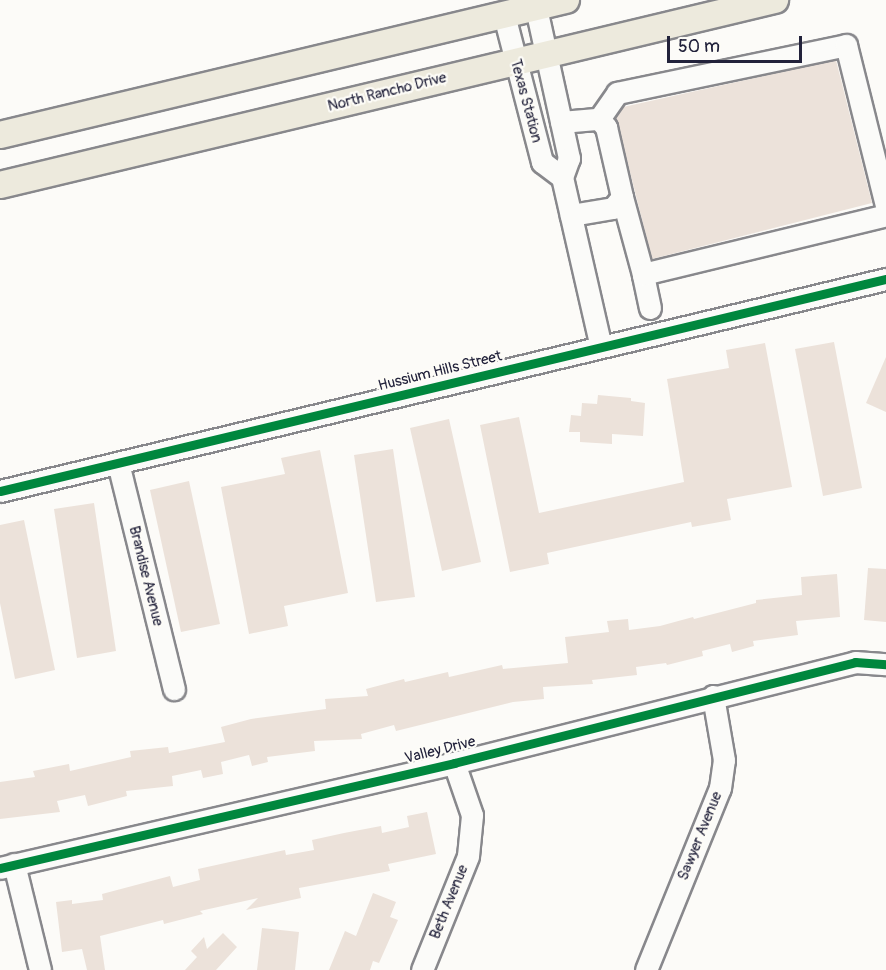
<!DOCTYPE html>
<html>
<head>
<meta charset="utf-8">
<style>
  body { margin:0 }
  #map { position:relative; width:886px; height:970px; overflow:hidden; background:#fcfbf8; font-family:Pangolin,sans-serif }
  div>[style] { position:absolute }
  .building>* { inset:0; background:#ece2da }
  .roads { filter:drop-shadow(2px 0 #88888c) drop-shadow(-2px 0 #88888c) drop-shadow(0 2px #88888c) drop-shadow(0 -2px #88888c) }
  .minor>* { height:21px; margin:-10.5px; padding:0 10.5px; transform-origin:10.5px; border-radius:10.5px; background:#fbfbf9 }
  .major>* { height:26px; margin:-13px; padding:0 13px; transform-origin:13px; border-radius:13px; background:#edeadd }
  .cycleway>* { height:9px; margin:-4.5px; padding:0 4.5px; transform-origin:4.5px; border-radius:4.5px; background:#00873e }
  span { translate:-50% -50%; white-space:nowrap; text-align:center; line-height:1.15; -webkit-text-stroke:4.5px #fdfcf7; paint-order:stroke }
  .street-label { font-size:15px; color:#22223b }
  .scale { position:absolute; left:667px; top:36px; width:135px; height:27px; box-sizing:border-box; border:3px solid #22223b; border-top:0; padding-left:8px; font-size:18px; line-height:21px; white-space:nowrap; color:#22223b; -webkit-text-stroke:4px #fdfcf7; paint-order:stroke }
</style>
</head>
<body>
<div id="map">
  <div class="building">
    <div style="clip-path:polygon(836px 60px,872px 203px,652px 259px,616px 117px,623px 107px)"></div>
    <div style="clip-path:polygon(834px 342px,862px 488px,823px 496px,795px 349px)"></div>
    <div style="clip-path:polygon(765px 343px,792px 487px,727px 499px,731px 520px,692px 527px,691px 522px,547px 553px,549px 564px,510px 572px,480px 425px,519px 417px,539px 513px,684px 482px,667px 379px,729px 368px,726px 350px)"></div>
    <div style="clip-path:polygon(886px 357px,886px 412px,866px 403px)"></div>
    <div style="clip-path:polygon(598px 395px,631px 398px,631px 401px,645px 403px,643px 436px,612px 434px,612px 444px,580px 442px,580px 432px,569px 432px,571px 415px,581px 416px,582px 403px,597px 404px)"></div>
    <div style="clip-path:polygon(449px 419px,481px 562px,442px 571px,410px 428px)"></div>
    <div style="clip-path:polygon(393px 449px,415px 597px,376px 602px,354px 455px)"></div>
    <div style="clip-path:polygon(320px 450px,348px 593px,284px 606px,288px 626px,249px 634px,221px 487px,285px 474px,281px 458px)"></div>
    <div style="clip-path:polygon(189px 481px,220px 624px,181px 632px,150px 490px)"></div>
    <div style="clip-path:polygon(94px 503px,116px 651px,77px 658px,54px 509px)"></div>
    <div style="clip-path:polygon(24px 520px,55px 670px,15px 679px,0 603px,0 525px)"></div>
    <div style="clip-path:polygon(868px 568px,886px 569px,886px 622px,864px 620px)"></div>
    <div style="clip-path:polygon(837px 574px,840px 617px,796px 621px,798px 635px,753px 641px,754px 646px,732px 652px,730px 644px,702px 651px,703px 656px,667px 665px,666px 663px,636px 667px,637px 675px,592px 680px,593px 684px,543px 687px,544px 699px,513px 702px,396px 731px,394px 725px,361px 734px,362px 739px,314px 741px,315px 751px,267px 757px,268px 762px,252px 766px,249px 755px,221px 762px,223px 774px,203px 778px,201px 770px,172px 776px,173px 786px,126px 791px,127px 796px,88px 806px,85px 795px,57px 801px,60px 812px,0 819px,0 782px,35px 777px,33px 771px,69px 764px,70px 771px,131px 757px,130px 751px,168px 747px,169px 753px,225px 742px,221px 727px,251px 719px,326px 709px,325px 699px,368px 696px,366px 689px,404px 679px,405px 682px,448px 672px,449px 677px,502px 665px,503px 669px,568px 663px,565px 637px,609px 632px,607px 621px,628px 619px,629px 630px,660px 626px,693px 617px,694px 619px,756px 603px,756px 600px,802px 595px,801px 577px)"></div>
    <div style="clip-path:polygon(427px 812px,436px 854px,388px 864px,390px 871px,299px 888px,301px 898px,246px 910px,258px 898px,200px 911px,203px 914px,164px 924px,163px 920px,100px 936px,105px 970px,87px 970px,82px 949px,62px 952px,56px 902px,72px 900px,72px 904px,103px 900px,102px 894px,170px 876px,173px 887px,200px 880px,198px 869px,285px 850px,286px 855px,314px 850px,312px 840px,344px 833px,381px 826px,382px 833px,409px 827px,407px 816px)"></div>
    <div style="clip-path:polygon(373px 893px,396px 902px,390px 917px,398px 920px,379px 963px,373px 961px,370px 970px,329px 970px,345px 931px,356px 936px)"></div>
    <div style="clip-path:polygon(262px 928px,299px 932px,295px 970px,257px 970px)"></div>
    <div style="clip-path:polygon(223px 933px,237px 947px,216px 970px,185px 970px,197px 957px,191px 951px,204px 937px,207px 949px)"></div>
  </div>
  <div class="roads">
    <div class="minor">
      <div style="left:536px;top:8px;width:154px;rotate:77.6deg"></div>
      <div style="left:569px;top:158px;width:20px;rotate:110deg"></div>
      <div style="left:562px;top:177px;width:174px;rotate:77.1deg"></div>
      <div style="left:504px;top:15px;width:152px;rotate:75.5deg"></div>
      <div style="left:542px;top:162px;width:25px;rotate:37deg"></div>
      <div style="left:599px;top:119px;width:32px;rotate:-55deg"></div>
      <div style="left:617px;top:93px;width:234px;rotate:-11.8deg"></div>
      <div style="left:846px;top:45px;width:166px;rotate:76deg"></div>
      <div style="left:561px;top:122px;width:38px;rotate:-5deg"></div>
      <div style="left:599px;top:119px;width:11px;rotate:49deg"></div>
      <div style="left:606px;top:127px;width:72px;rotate:77.1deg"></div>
      <div style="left:622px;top:197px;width:14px;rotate:129deg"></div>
      <div style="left:613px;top:208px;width:43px;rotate:170.5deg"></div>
      <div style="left:622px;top:197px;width:84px;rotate:74.8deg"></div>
      <div style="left:650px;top:308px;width:35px;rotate:-102deg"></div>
      <div style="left:643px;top:274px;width:250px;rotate:-13.6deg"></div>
      <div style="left:118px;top:463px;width:233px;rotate:76.1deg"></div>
      <div style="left:0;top:491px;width:911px;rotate:-13.46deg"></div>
      <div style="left:14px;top:864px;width:109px;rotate:76.2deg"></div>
      <div style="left:0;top:868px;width:466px;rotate:-13deg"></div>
      <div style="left:454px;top:763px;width:414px;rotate:-14.1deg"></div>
      <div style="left:855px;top:662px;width:31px;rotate:4deg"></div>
      <div style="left:422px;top:970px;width:123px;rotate:-68deg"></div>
      <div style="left:468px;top:856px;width:41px;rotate:-84.4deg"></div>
      <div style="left:472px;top:815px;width:55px;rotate:-109.1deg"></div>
      <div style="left:646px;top:970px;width:196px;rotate:-67.9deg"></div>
      <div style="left:720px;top:788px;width:28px;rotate:-82deg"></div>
      <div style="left:724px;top:760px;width:65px;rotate:-99.8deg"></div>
    </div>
    <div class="major">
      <div style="left:0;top:135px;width:582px;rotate:-13.42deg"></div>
      <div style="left:0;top:185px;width:797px;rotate:-13.43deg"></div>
    </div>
  </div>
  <div class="cycleway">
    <div style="left:0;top:491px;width:911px;rotate:-13.46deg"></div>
    <div style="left:0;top:868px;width:466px;rotate:-13deg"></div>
    <div style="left:454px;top:763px;width:414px;rotate:-14.1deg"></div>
    <div style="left:855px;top:662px;width:31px;rotate:4deg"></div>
  </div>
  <div class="street-label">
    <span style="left:387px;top:92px;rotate:-14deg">North Rancho Drive</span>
    <span style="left:526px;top:101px;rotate:75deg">Texas Station</span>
    <span style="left:440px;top:371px;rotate:-14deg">Hussium Hills Street</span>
    <span style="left:146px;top:576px;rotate:76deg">Brandise Avenue</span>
    <span style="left:440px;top:750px;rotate:-14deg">Valley Drive</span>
    <span style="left:700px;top:836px;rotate:-68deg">Sawyer Avenue</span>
    <span style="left:449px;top:902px;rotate:-68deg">Beth Avenue</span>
  </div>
  <div class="scale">50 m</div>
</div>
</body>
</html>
